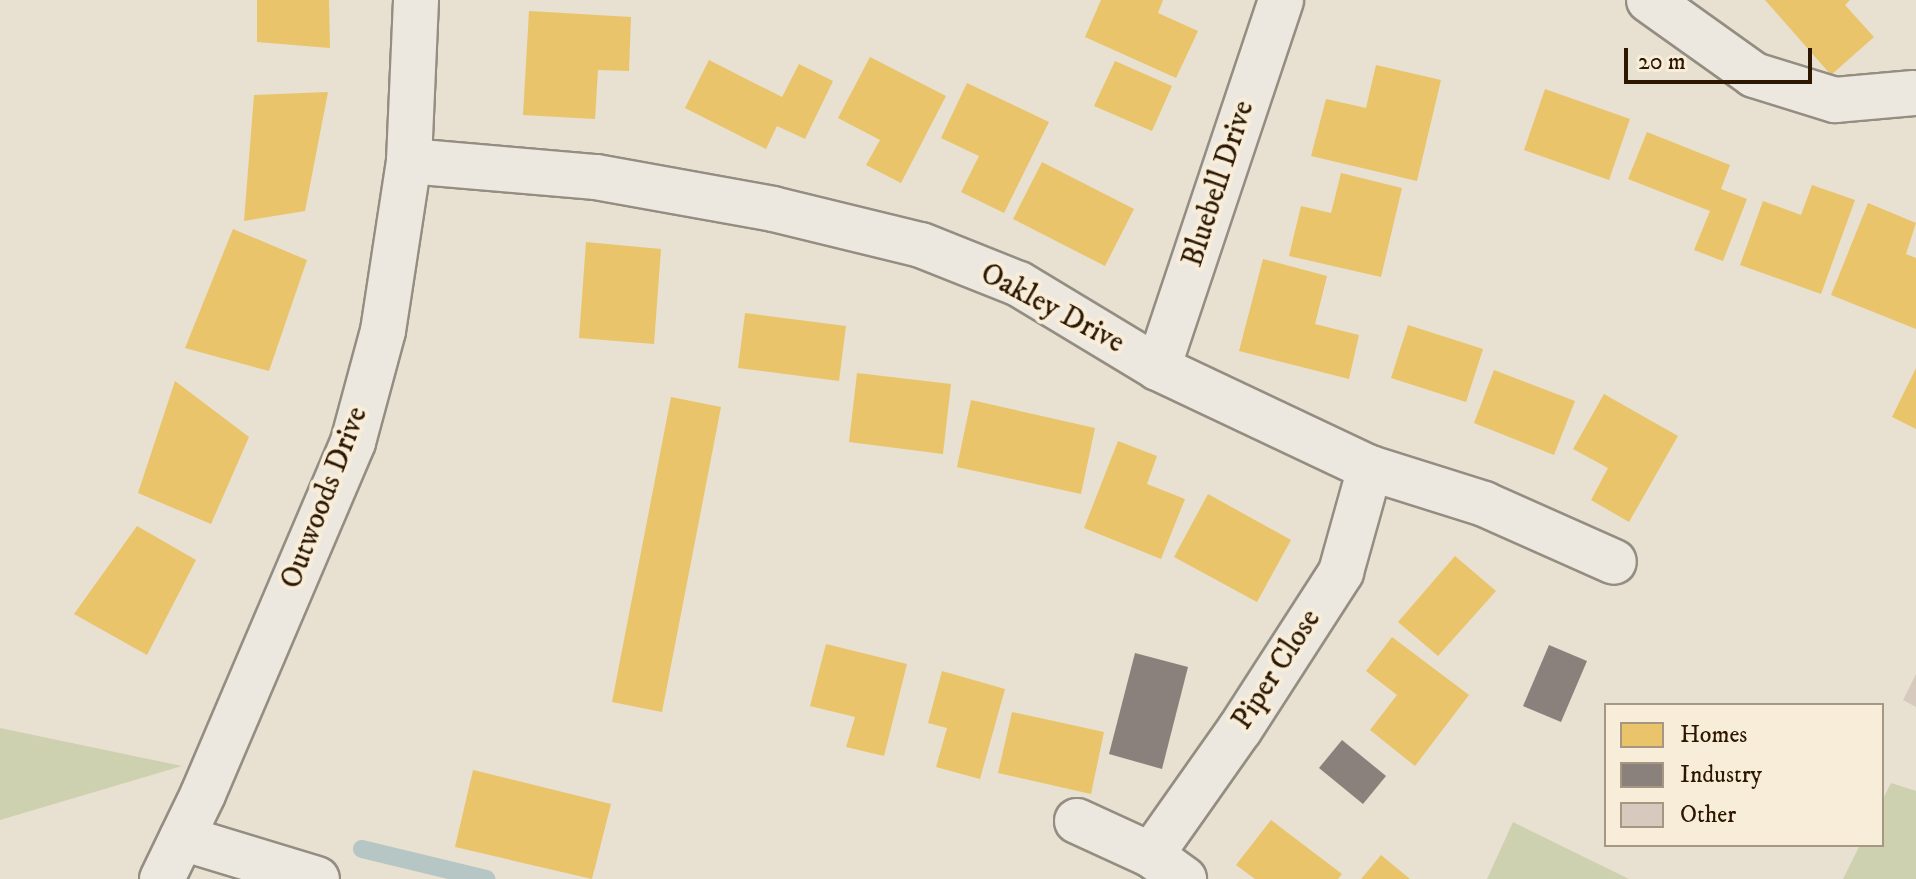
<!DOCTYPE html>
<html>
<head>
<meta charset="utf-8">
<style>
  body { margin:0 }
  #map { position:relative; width:1916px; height:879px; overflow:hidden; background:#e8e0d0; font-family:"IM FELL DW Pica",serif }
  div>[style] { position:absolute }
  .green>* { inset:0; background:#ced1b0 }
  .homes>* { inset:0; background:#e9c46a }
  .industry>* { inset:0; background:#8a817c }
  .stream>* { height:18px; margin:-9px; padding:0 9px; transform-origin:9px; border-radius:9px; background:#b6c6c4 }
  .building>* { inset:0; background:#d7c9be }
  .roads { filter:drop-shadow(2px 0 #948d81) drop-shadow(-2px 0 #948d81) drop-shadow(0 2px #948d81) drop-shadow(0 -2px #948d81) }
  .minor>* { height:44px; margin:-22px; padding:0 22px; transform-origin:22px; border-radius:22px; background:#ece8e0 }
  span { translate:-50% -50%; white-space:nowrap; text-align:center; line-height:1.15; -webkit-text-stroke:8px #f7edd9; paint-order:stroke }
  .street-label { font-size:30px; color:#2d1701 }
  .legend { position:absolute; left:1604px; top:703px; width:280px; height:144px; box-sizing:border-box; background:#f7edd9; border:2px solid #a69783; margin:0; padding:10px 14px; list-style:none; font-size:24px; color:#2d1701 }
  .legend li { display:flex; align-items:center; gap:16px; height:40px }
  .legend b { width:40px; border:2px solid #a69783 }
  .scale { position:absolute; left:1624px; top:48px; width:188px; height:36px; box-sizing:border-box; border:4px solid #2d1701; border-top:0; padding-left:10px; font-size:24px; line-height:28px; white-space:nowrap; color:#2d1701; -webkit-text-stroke:6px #f7edd9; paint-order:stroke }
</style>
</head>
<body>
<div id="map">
  <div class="green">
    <div style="clip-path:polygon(0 728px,182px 766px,0 820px)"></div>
    <div style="clip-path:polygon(1891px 783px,1916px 791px,1916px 879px,1843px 879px,1860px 845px,1882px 845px,1882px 801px)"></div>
    <div style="clip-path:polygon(1513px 822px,1629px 879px,1487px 879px)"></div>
  </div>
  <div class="homes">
    <div style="clip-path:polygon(257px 0,329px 0,330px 48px,257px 42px)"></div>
    <div style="clip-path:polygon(1101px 0,1163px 0,1158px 13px,1198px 31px,1176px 78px,1085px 37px)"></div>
    <div style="clip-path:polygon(1765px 0,1850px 0,1845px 5px,1874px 37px,1831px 75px)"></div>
    <div style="clip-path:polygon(529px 11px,631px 17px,629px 71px,598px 70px,595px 119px,523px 115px)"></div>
    <div style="clip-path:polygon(870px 57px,946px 96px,901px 183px,866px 165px,880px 140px,838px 118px)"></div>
    <div style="clip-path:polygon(709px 60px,782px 97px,799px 64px,833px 81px,805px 139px,777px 126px,766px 149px,685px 108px)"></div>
    <div style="clip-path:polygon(1115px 61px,1172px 86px,1152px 131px,1094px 106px)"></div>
    <div style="clip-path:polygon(1376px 65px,1441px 80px,1417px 181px,1311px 156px,1326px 99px,1366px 108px)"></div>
    <div style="clip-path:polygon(967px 83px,1049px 122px,1004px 213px,961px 192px,979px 156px,941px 138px)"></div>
    <div style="clip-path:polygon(1545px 89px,1630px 119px,1609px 180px,1524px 150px)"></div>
    <div style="clip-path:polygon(328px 92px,305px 211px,244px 221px,254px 95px)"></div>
    <div style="clip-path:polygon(1647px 132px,1730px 165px,1721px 189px,1747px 199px,1723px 261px,1694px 250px,1710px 211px,1628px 179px)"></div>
    <div style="clip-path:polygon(1042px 162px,1134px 209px,1105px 266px,1013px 219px)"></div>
    <div style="clip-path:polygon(1341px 173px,1402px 188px,1381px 277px,1289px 256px,1301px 206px,1331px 213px)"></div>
    <div style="clip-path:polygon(1812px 185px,1855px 200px,1821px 294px,1740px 265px,1763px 201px,1801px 215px)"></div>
    <div style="clip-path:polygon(1868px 203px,1916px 223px,1906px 254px,1916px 258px,1916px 329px,1831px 295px)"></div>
    <div style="clip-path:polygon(233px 229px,307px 260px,269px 371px,185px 348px)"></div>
    <div style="clip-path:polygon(586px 242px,661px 249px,654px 344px,579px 338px)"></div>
    <div style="clip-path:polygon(1263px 259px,1327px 276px,1315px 324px,1359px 335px,1349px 379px,1239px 351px)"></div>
    <div style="clip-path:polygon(745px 313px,846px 326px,839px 381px,738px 368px)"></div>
    <div style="clip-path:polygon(1408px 325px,1483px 349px,1466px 402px,1391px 378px)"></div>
    <div style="clip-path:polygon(1916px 368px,1916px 429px,1892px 417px)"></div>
    <div style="clip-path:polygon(1494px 370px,1575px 401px,1554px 455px,1474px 423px)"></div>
    <div style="clip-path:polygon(857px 373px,951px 384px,943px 454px,849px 442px)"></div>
    <div style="clip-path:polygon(175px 381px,249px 437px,211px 524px,138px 493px)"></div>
    <div style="clip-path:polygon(1604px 394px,1678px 436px,1629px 522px,1591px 500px,1608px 468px,1573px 449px)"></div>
    <div style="clip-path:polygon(671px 397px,721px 407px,662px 712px,612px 702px)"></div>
    <div style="clip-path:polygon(971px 400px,1095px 428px,1081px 494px,957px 467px)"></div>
    <div style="clip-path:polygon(1118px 441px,1157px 456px,1147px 484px,1185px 499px,1161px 559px,1084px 528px)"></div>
    <div style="clip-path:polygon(1208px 494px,1291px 540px,1257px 602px,1174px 557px)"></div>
    <div style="clip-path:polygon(137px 526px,196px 560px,147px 655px,74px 614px)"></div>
    <div style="clip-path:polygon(1455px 556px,1496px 591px,1438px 656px,1398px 622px)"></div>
    <div style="clip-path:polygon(1392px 637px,1469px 695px,1415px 766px,1370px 730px,1397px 695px,1366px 671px)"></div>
    <div style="clip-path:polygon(826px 644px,907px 664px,884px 756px,846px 747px,855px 717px,810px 706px)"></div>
    <div style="clip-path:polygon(942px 671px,1005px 689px,980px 779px,936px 767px,947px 728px,928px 723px)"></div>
    <div style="clip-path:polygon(1012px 712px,1104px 732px,1091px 794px,998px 773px)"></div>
    <div style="clip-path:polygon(473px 770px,611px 804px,592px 879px,455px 847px)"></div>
    <div style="clip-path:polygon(1271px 820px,1342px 874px,1338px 879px,1255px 879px,1236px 865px)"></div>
    <div style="clip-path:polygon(1381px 855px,1410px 879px,1361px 879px)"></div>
  </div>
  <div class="industry">
    <div style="clip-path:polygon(1549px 645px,1587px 661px,1561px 722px,1523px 706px)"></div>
    <div style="clip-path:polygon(1135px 653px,1188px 667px,1162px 769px,1109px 754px)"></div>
    <div style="clip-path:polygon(1342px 740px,1386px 776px,1363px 804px,1319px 768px)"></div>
  </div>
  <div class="stream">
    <div style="left:362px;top:849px;width:128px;rotate:13.6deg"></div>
  </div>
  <div class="building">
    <div style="clip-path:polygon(1916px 674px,1916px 707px,1903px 700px)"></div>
  </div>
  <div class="roads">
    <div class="minor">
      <div style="left:1649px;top:0;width:129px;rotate:35.5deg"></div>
      <div style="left:1754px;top:75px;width:85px;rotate:17.2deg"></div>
      <div style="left:1835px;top:100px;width:79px;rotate:-5.1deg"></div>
      <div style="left:409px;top:161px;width:188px;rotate:4.9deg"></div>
      <div style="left:596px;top:177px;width:180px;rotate:10.2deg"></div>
      <div style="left:773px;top:209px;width:152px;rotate:13.7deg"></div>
      <div style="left:921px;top:245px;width:105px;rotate:21.7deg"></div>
      <div style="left:1019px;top:284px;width:162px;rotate:31.1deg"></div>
      <div style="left:1158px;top:368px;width:234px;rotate:25.3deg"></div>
      <div style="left:1370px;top:468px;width:120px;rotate:17.5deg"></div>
      <div style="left:1484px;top:504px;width:142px;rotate:24deg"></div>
      <div style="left:1158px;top:368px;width:388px;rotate:-71.5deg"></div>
      <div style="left:1077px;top:821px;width:81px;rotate:24.7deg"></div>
      <div style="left:1151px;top:855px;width:41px;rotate:36deg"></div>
      <div style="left:182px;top:838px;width:141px;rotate:16.9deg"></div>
      <div style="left:1151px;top:855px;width:154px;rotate:-54.8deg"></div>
      <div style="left:1240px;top:729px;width:187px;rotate:-57.2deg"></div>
      <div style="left:1341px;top:572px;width:108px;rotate:-74.4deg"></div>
      <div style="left:162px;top:879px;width:94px;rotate:-64.2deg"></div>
      <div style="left:203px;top:794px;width:383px;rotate:-66.9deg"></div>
      <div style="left:353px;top:442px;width:115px;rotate:-74.9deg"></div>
      <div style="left:383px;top:331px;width:172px;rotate:-81.3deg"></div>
      <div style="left:409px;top:161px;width:161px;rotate:-87.5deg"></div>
    </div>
  </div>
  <div class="street-label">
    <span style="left:1219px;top:184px;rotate:-72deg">Bluebell Drive</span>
    <span style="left:1052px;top:309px;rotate:28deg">Oakley Drive</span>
    <span style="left:325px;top:498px;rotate:-69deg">Outwoods Drive</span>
    <span style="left:1277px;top:670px;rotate:-57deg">Piper Close</span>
  </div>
  <ul class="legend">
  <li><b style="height:22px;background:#e9c46a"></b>Homes</li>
  <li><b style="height:22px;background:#8a817c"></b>Industry</li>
  <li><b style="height:22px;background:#d7c9be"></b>Other</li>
  </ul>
  <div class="scale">20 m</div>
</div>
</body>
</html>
